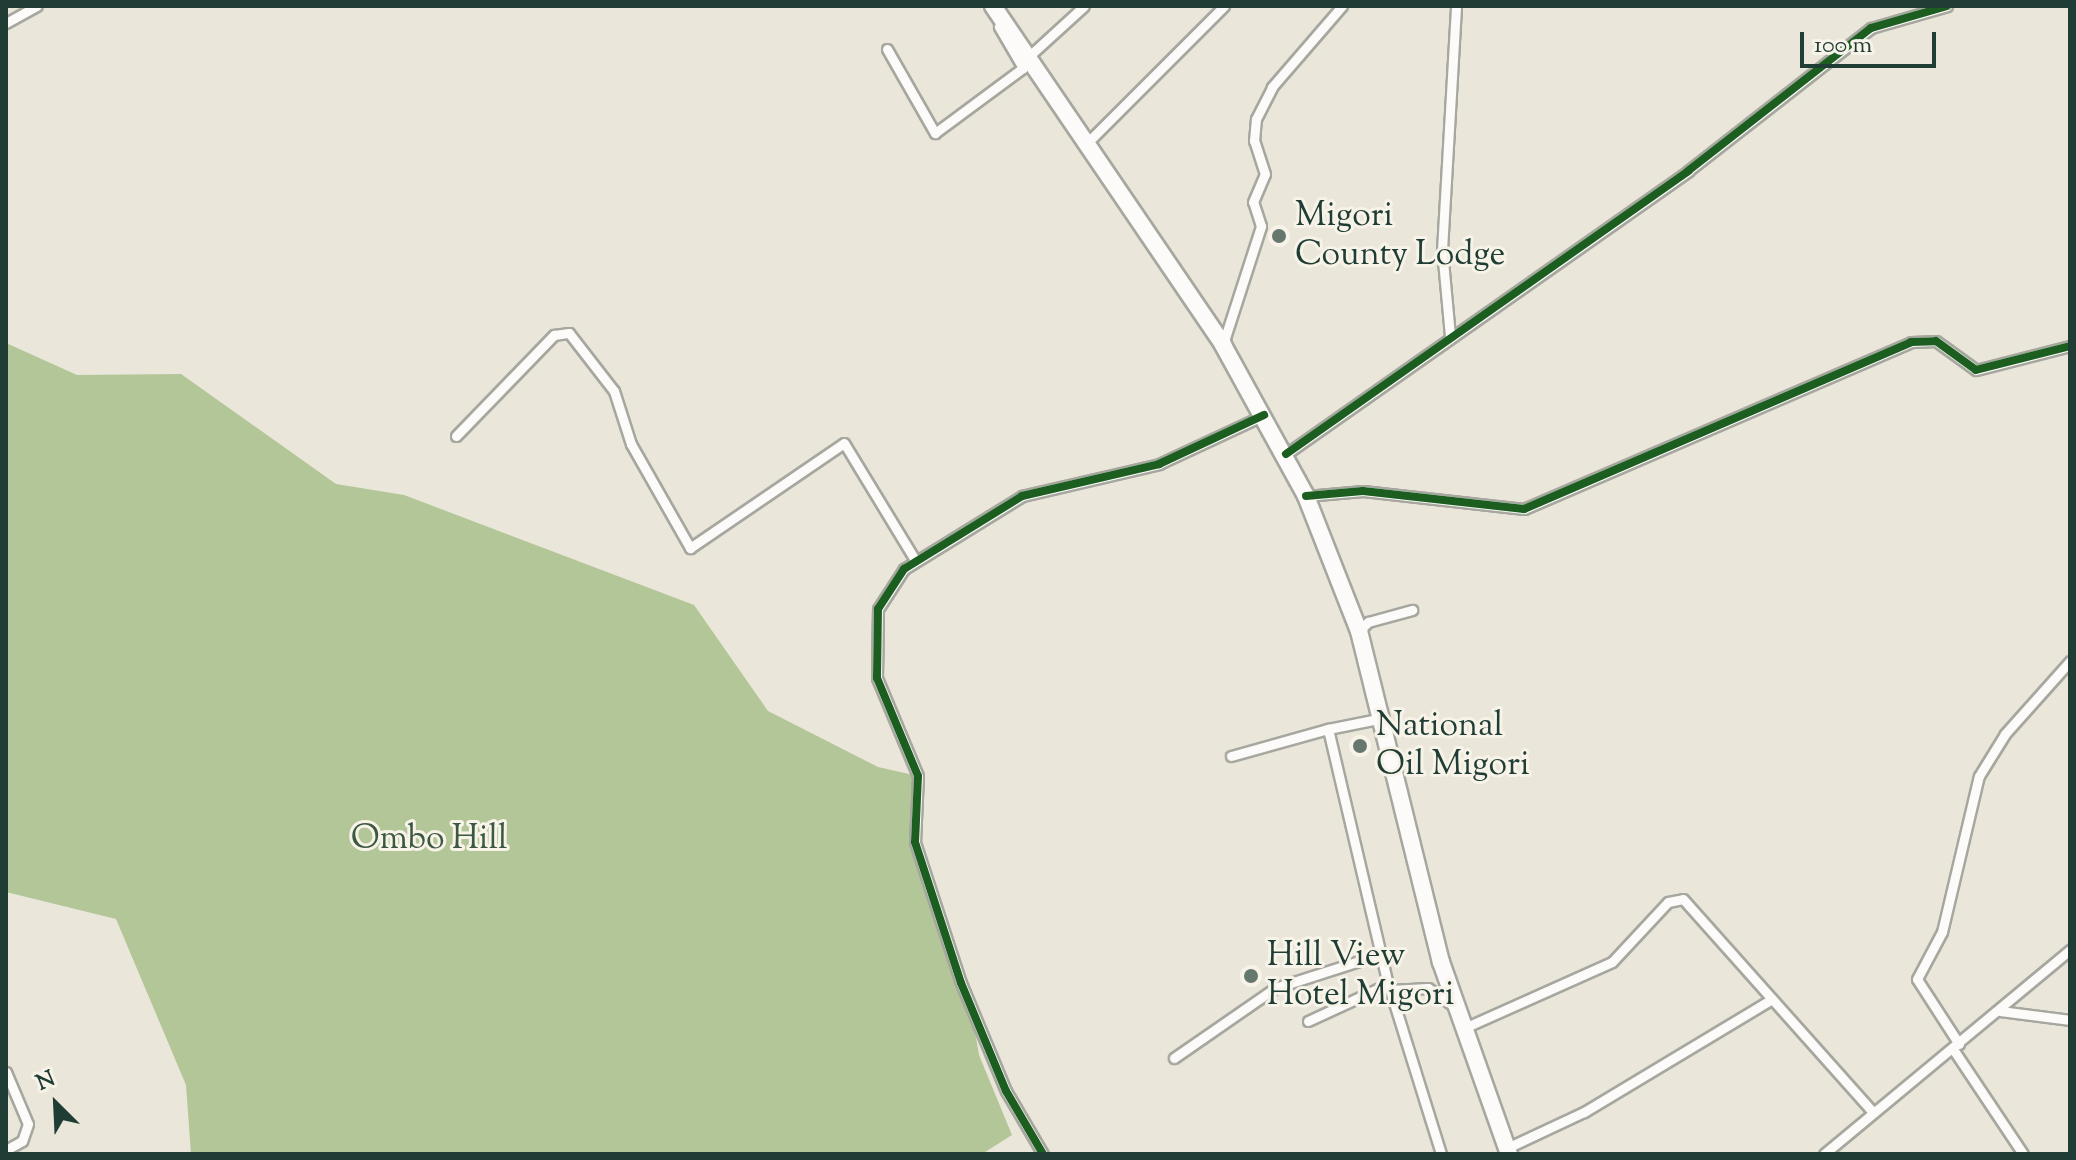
<!DOCTYPE html>
<html>
<head>
<meta charset="utf-8">
<style>
  body { margin:0 }
  #map { position:relative; width:2076px; height:1160px; overflow:hidden; background:#eae6d9; font-family:"Sorts Mill Goudy",serif }
  div>[style] { position:absolute }
  .forest>* { inset:0; background:#b3c698 }
  .roads { filter:drop-shadow(2px 0 #a6a79f) drop-shadow(-2px 0 #a6a79f) drop-shadow(0 2px #a6a79f) drop-shadow(0 -2px #a6a79f) }
  .street>* { height:9px; margin:-4.5px; padding:0 4.5px; transform-origin:4.5px; border-radius:4.5px; background:#fcfbf9 }
  .highway>* { height:16px; margin:-8px; padding:0 8px; transform-origin:8px; border-radius:8px; background:#fcfbf9 }
  .cycleway>* { height:8px; margin:-4px; padding:0 4px; transform-origin:4px; border-radius:4px; background:#1b5e20 }
  .dots>* { width:22px; height:22px; translate:-50% -50%; box-sizing:border-box; border:4px solid #f7f3e8; border-radius:50% }
  span { translate:-50% -50%; white-space:nowrap; text-align:center; line-height:1.15; -webkit-text-stroke:6px #f7f3e8; paint-order:stroke }
  .poi-label { font-size:34px; color:#1f3d34 }
  .left { translate:0 -50%; text-align:left }
  .park-label { font-size:34px; color:#3b5940 }
  .frame { position:absolute; inset:0; border:8px solid #1f3d34; pointer-events:none }
  .north { position:absolute; left:16px; top:1064px; width:80px; height:80px; -webkit-text-stroke:6px #f7f3e8; paint-order:stroke; rotate:336deg; font-size:22px; font-weight:700; line-height:32px; text-align:center; color:#1f3d34 }
  .north::after { content:''; display:block; margin:auto; width:28px; height:36px; background:#1f3d34; clip-path:polygon(50% 0,100% 100%,50% 72%,0 100%) }
  .scale { position:absolute; left:1800px; top:32px; width:136px; height:36px; box-sizing:border-box; border:4px solid #1f3d34; border-top:0; padding-left:10px; font-size:24px; line-height:28px; white-space:nowrap; color:#1f3d34; -webkit-text-stroke:6px #f7f3e8; paint-order:stroke }
</style>
</head>
<body>
<div id="map">
  <div class="forest">
    <div style="clip-path:polygon(6px 343px,77px 375px,181px 374px,336px 484px,404px 495px,694px 605px,768px 711px,878px 767px,918px 776px,914px 819px,936px 909px,970px 1002px,979px 1055px,1012px 1135px,982px 1154px,191px 1154px,186px 1085px,116px 919px,6px 892px)"></div>
  </div>
  <div class="roads">
    <div class="street">
      <div style="left:6px;top:23px;width:35px;rotate:-29deg"></div>
      <div style="left:887px;top:49px;width:97px;rotate:60.3deg"></div>
      <div style="left:935px;top:133px;width:109px;rotate:-36.5deg"></div>
      <div style="left:1023px;top:68px;width:48px;rotate:-120.3deg"></div>
      <div style="left:1027px;top:58px;width:77px;rotate:-42.4deg"></div>
      <div style="left:1087px;top:143px;width:194px;rotate:-45deg"></div>
      <div style="left:1450px;top:336px;width:86px;rotate:-95.3deg"></div>
      <div style="left:1442px;top:250px;width:244px;rotate:-86.7deg"></div>
      <div style="left:1223px;top:344px;width:124px;rotate:-72.1deg"></div>
      <div style="left:1261px;top:226px;width:25px;rotate:-108deg"></div>
      <div style="left:1253px;top:202px;width:30px;rotate:-67deg"></div>
      <div style="left:1265px;top:174px;width:35px;rotate:-108deg"></div>
      <div style="left:1254px;top:141px;width:22px;rotate:-85deg"></div>
      <div style="left:1256px;top:119px;width:36px;rotate:-63deg"></div>
      <div style="left:1272px;top:87px;width:107px;rotate:-49.2deg"></div>
      <div style="left:456px;top:436px;width:141px;rotate:-45.9deg"></div>
      <div style="left:554px;top:335px;width:15px;rotate:-8deg"></div>
      <div style="left:569px;top:333px;width:73px;rotate:52.2deg"></div>
      <div style="left:614px;top:391px;width:56px;rotate:72.2deg"></div>
      <div style="left:631px;top:444px;width:120px;rotate:60.4deg"></div>
      <div style="left:690px;top:548px;width:186px;rotate:-34.3deg"></div>
      <div style="left:844px;top:443px;width:137px;rotate:58.7deg"></div>
      <div style="left:1286px;top:454px;width:492px;rotate:-35.1deg"></div>
      <div style="left:1688px;top:171px;width:232px;rotate:-38deg"></div>
      <div style="left:1871px;top:28px;width:79px;rotate:-16.1deg"></div>
      <div style="left:1306px;top:496px;width:57px;rotate:-5deg"></div>
      <div style="left:1363px;top:491px;width:162px;rotate:6.4deg"></div>
      <div style="left:1524px;top:509px;width:421px;rotate:-23.3deg"></div>
      <div style="left:1911px;top:342px;width:25px;rotate:-2deg"></div>
      <div style="left:1936px;top:341px;width:49px;rotate:35.9deg"></div>
      <div style="left:1976px;top:370px;width:97px;rotate:-14.3deg"></div>
      <div style="left:1359px;top:631px;width:13px;rotate:-45deg"></div>
      <div style="left:1368px;top:622px;width:46px;rotate:-15.3deg"></div>
      <div style="left:1328px;top:729px;width:56px;rotate:-11.3deg"></div>
      <div style="left:1231px;top:756px;width:101px;rotate:-15.6deg"></div>
      <div style="left:1328px;top:729px;width:262px;rotate:76.8deg"></div>
      <div style="left:1390px;top:990px;width:172px;rotate:72.7deg"></div>
      <div style="left:2000px;top:1011px;width:71px;rotate:7.3deg"></div>
      <div style="left:1308px;top:1021px;width:88px;rotate:-24.8deg"></div>
      <div style="left:1388px;top:984px;width:6px;rotate:72deg"></div>
      <div style="left:1390px;top:990px;width:38px;rotate:-3deg"></div>
      <div style="left:1428px;top:988px;width:32px;rotate:35deg"></div>
      <div style="left:1462px;top:1029px;width:164px;rotate:-24.1deg"></div>
      <div style="left:1612px;top:962px;width:82px;rotate:-47deg"></div>
      <div style="left:1668px;top:902px;width:15px;rotate:-11deg"></div>
      <div style="left:1683px;top:899px;width:285px;rotate:48.3deg"></div>
      <div style="left:1959px;top:1044px;width:77px;rotate:-122.9deg"></div>
      <div style="left:1917px;top:979px;width:53px;rotate:-62deg"></div>
      <div style="left:1942px;top:932px;width:160px;rotate:-76.7deg"></div>
      <div style="left:1979px;top:776px;width:49px;rotate:-58.2deg"></div>
      <div style="left:2005px;top:734px;width:98px;rotate:-48.3deg"></div>
      <div style="left:1953px;top:1049px;width:126px;rotate:56.3deg"></div>
      <div style="left:1174px;top:1058px;width:123px;rotate:-34.7deg"></div>
      <div style="left:1275px;top:988px;width:111px;rotate:-17.8deg"></div>
      <div style="left:6px;top:1072px;width:56px;rotate:67.1deg"></div>
      <div style="left:28px;top:1124px;width:18px;rotate:109deg"></div>
      <div style="left:22px;top:1141px;width:18px;rotate:151deg"></div>
      <div style="left:1507px;top:1148px;width:85px;rotate:-25.1deg"></div>
      <div style="left:1584px;top:1112px;width:219px;rotate:-31deg"></div>
      <div style="left:1043px;top:1154px;width:73px;rotate:-120.4deg"></div>
      <div style="left:1006px;top:1091px;width:117px;rotate:-112.6deg"></div>
      <div style="left:961px;top:983px;width:148px;rotate:-108.1deg"></div>
      <div style="left:915px;top:842px;width:66px;rotate:-87.4deg"></div>
      <div style="left:918px;top:776px;width:106px;rotate:-112.7deg"></div>
      <div style="left:877px;top:678px;width:69px;rotate:-89.2deg"></div>
      <div style="left:878px;top:609px;width:48px;rotate:-57deg"></div>
      <div style="left:904px;top:569px;width:139px;rotate:-31.7deg"></div>
      <div style="left:1022px;top:496px;width:141px;rotate:-13.1deg"></div>
      <div style="left:1159px;top:464px;width:116px;rotate:-25deg"></div>
      <div style="left:1824px;top:1154px;width:320px;rotate:-39.7deg"></div>
    </div>
    <div class="highway">
      <div style="left:993px;top:6px;width:410px;rotate:55.8deg"></div>
      <div style="left:1223px;top:345px;width:172px;rotate:61.2deg"></div>
      <div style="left:1306px;top:496px;width:145px;rotate:68.6deg"></div>
      <div style="left:1359px;top:631px;width:341px;rotate:76.1deg"></div>
      <div style="left:1441px;top:962px;width:204px;rotate:70.5deg"></div>
    </div>
  </div>
  <div class="cycleway">
    <div style="left:1286px;top:454px;width:492px;rotate:-35.1deg"></div>
    <div style="left:1688px;top:171px;width:232px;rotate:-38deg"></div>
    <div style="left:1871px;top:28px;width:79px;rotate:-16.1deg"></div>
    <div style="left:1306px;top:496px;width:57px;rotate:-5deg"></div>
    <div style="left:1363px;top:491px;width:162px;rotate:6.4deg"></div>
    <div style="left:1524px;top:509px;width:421px;rotate:-23.3deg"></div>
    <div style="left:1911px;top:342px;width:25px;rotate:-2deg"></div>
    <div style="left:1936px;top:341px;width:49px;rotate:35.9deg"></div>
    <div style="left:1976px;top:370px;width:97px;rotate:-14.3deg"></div>
    <div style="left:1043px;top:1154px;width:73px;rotate:-120.4deg"></div>
    <div style="left:1006px;top:1091px;width:117px;rotate:-112.6deg"></div>
    <div style="left:961px;top:983px;width:148px;rotate:-108.1deg"></div>
    <div style="left:915px;top:842px;width:66px;rotate:-87.4deg"></div>
    <div style="left:918px;top:776px;width:106px;rotate:-112.7deg"></div>
    <div style="left:877px;top:678px;width:69px;rotate:-89.2deg"></div>
    <div style="left:878px;top:609px;width:48px;rotate:-57deg"></div>
    <div style="left:904px;top:569px;width:139px;rotate:-31.7deg"></div>
    <div style="left:1022px;top:496px;width:141px;rotate:-13.1deg"></div>
    <div style="left:1159px;top:464px;width:116px;rotate:-25deg"></div>
  </div>
  <div class="dots">
    <div style="left:1279px;top:236px;background:#66786e"></div>
    <div style="left:1360px;top:746px;background:#66786e"></div>
    <div style="left:1251px;top:976px;background:#66786e"></div>
  </div>
  <div class="poi-label">
    <span class="left" style="left:1295px;top:236px">Migori<br>County Lodge</span>
    <span class="left" style="left:1376px;top:746px">National<br>Oil Migori</span>
    <span class="left" style="left:1267px;top:976px">Hill View<br>Hotel Migori</span>
  </div>
  <div class="park-label">
    <span style="left:429px;top:840px">Ombo Hill</span>
  </div>
  <div class="frame"></div>
  <div class="north">N</div>
  <div class="scale">100 m</div>
</div>
</body>
</html>
